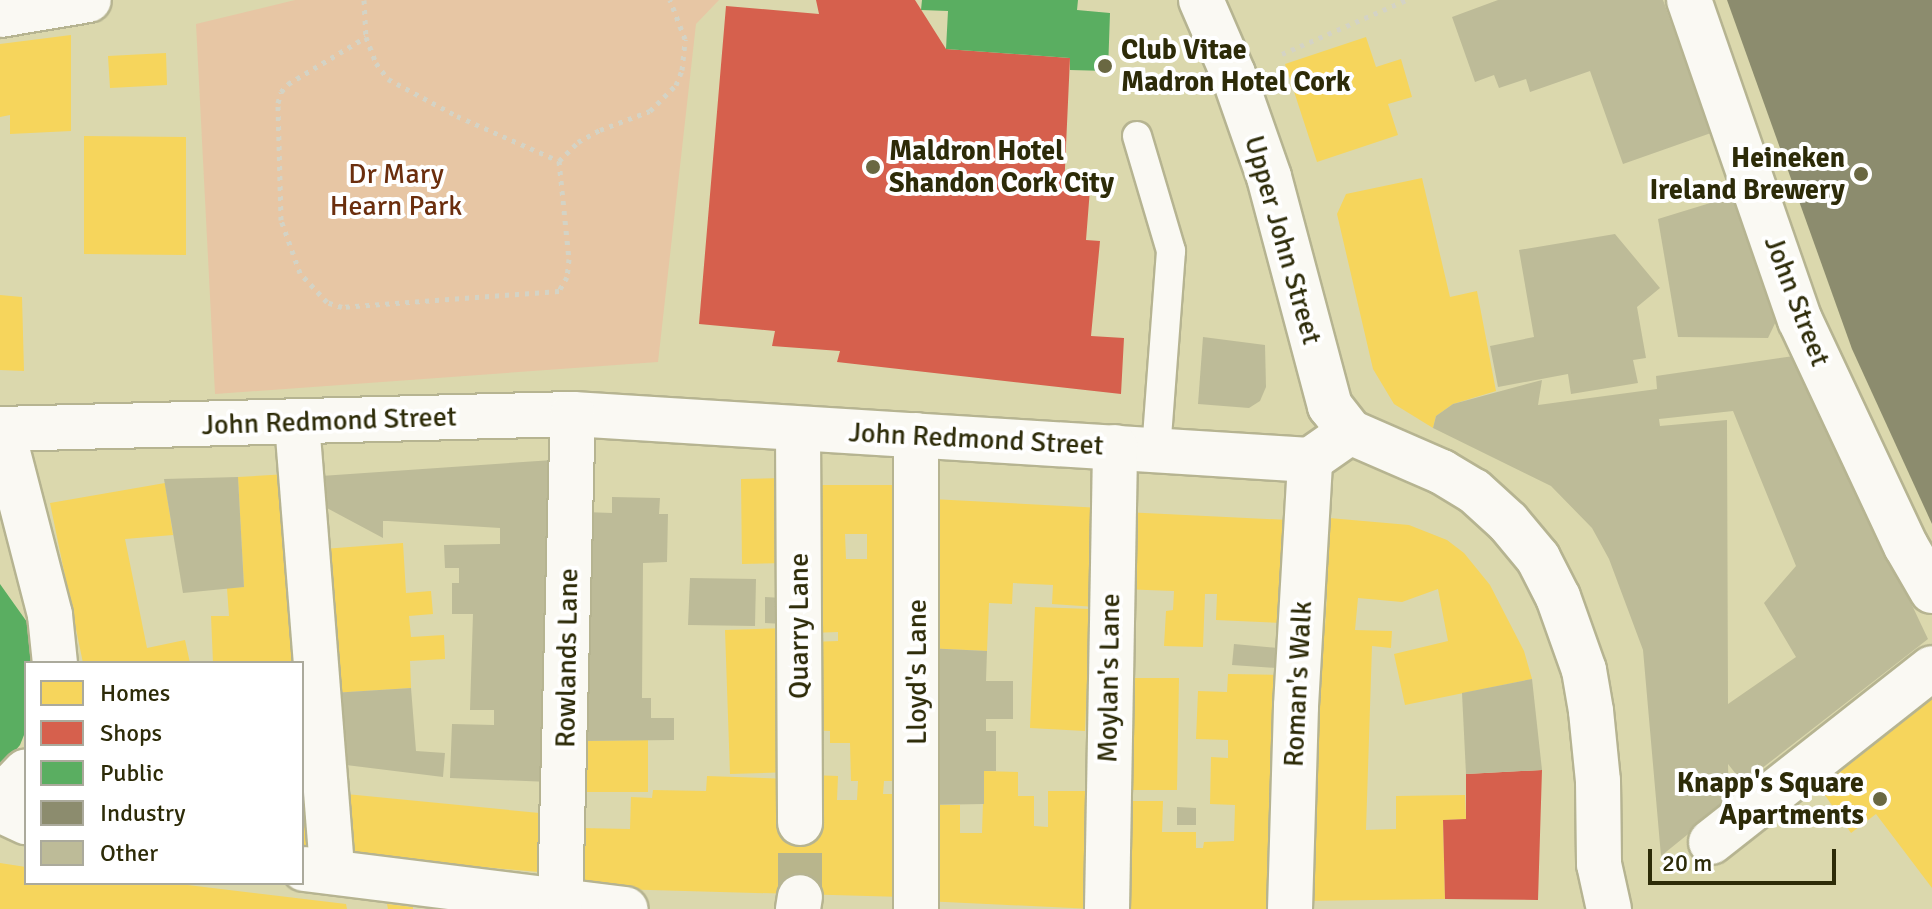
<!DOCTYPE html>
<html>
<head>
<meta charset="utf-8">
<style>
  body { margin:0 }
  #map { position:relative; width:1932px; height:909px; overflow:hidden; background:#dbd8ad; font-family:Signika,sans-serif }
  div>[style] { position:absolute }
  .green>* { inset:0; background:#e7c6a4 }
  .homes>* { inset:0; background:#f6d55c }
  .shops>* { inset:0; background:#d6604d }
  .public>* { inset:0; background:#5aae61 }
  .industry>* { inset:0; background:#8c8c6e }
  .building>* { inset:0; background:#bdbb98 }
  .minor-tunnel>* { height:44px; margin-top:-22px; transform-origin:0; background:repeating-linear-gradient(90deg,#b8b58c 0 44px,transparent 0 66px) }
  .path>* { height:5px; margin-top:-2.5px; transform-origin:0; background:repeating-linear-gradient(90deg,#d4d3c5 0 4px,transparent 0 10px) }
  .roads { filter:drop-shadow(2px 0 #b6b491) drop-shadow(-2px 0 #b6b491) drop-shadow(0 2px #b6b491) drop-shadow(0 -2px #b6b491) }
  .service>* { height:28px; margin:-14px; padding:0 14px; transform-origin:14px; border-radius:14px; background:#faf9f3 }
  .minor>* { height:44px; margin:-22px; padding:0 22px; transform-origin:22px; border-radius:22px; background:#faf9f3 }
  .tertiary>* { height:44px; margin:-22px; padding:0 22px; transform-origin:22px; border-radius:22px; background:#faf9f3 }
  .dots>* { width:22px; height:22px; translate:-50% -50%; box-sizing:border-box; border:4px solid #fff; border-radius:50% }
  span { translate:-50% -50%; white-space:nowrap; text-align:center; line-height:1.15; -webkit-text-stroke:8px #fff; paint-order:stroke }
  .poi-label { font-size:28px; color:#2d2b08; font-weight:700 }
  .left { translate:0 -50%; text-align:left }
  .right { translate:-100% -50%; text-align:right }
  .park-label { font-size:28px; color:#6b2e0d }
  .street-label { font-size:28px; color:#2d2b08 }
  .legend { position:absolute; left:24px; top:661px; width:280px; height:224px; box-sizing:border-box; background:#fff; border:2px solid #abaa9c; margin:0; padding:10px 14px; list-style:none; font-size:24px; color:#2d2b08 }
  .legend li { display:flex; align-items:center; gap:16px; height:40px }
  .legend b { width:40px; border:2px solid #abaa9c }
  .scale { position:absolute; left:1648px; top:849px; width:188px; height:36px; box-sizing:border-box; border:4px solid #2d2b08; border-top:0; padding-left:10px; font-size:24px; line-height:28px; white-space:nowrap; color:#2d2b08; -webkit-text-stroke:6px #fff; paint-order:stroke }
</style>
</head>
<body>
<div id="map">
  <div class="green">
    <div style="clip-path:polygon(295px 0,719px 0,696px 24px,658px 362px,215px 394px,196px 24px)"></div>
  </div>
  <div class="homes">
    <div style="clip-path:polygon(71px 35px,71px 131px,10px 134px,10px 115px,0 117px,0 44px)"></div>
    <div style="clip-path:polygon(1366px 37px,1376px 67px,1401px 59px,1412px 97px,1388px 104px,1398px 135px,1317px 162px,1285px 64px)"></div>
    <div style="clip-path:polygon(166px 53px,167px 85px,110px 88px,108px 56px)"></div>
    <div style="clip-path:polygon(84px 136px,186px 137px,186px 255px,84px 254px)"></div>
    <div style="clip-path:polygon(1422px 178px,1450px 297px,1477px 291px,1496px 391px,1453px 404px,1436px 416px,1433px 428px,1394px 404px,1373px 369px,1337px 214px,1346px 194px)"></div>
    <div style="clip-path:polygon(0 295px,22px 297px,24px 371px,0 370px)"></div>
    <div style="clip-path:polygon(288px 474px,302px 663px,213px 663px,211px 616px,229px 616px,227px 588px,244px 587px,238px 477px)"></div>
    <div style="clip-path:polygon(786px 478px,788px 563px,742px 564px,741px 479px)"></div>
    <div style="clip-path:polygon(165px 483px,173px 535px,125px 539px,147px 648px,185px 640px,190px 663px,83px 663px,50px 503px)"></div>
    <div style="clip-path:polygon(evenodd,811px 485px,908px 485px,907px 781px,884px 781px,883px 794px,905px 794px,903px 897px,580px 888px,581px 828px,630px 829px,631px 797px,652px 798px,653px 790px,706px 791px,707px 776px,793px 779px,811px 775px,838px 776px,837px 800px,857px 800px,858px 781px,851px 781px,850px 743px,830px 743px,830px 731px,809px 730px,810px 642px,838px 641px,838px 632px,811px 633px,811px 485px,845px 534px,867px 534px,867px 559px,846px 559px,845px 534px)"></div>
    <div style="clip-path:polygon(932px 499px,1102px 508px,1096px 607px,1052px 604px,1053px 585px,1013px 583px,1012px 604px,989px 603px,987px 651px,925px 648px)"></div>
    <div style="clip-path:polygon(1124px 512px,1288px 520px,1284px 623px,1216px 620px,1217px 594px,1205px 594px,1203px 647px,1164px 646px,1166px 611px,1173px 610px,1174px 591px,1120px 589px)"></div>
    <div style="clip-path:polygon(1318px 517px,1409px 525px,1447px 540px,1464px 553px,1490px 585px,1524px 651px,1532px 679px,1405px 705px,1394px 654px,1448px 641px,1438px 589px,1402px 602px,1358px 598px,1355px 630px,1392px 631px,1391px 648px,1372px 646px,1366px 830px,1396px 829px,1396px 796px,1465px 795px,1466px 819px,1443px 820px,1445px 899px,1301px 901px,1313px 626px,1325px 627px,1327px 595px,1311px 594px)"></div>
    <div style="clip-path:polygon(403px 543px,406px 593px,431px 591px,433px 614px,409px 616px,411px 637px,444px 635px,445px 659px,410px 661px,411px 688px,332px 693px,323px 549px)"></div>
    <div style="clip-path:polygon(1035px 607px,1090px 609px,1085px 731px,1030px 728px)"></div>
    <div style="clip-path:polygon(788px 628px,793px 772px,730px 774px,725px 630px)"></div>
    <div style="clip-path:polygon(1228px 674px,1279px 675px,1277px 909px,1121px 909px,1123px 801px,1163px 801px,1162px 832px,1196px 832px,1196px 848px,1203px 848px,1204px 842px,1234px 841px,1235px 805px,1210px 804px,1211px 757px,1228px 758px,1228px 740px,1196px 739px,1198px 691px,1227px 692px)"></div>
    <div style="clip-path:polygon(1126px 678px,1179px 678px,1177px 790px,1124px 790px)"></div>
    <div style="clip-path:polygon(1932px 688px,1932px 888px,1876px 814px,1851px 833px,1818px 785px)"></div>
    <div style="clip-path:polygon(648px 740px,648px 792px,584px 792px,583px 741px)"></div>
    <div style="clip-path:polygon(984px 771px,1018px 772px,1018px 796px,1034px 796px,1034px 826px,1048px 827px,1048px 791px,1094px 791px,1093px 909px,924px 901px,924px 805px,960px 805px,960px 833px,982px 833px)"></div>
    <div style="clip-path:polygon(302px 787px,312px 788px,316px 851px,302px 850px)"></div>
    <div style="clip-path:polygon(346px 794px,550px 814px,550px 873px,350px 855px)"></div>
    <div style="clip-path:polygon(0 863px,26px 867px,26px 883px,171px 883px,346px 904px,347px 909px,0 909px)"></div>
    <div style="clip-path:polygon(387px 904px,413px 907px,413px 909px,388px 909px)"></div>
  </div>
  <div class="shops">
    <div style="clip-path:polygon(816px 0,915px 0,946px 49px,1070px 58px,1064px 190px,1090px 189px,1086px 240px,1100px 241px,1091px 336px,1124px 338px,1121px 394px,837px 362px,840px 351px,772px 346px,775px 331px,699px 324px,726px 6px,819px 14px)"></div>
    <div style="clip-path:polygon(1542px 770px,1538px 900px,1445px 899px,1443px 820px,1466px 819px,1466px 774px)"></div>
  </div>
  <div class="public">
    <div style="clip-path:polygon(922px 0,1078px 0,1077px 10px,1110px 13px,1108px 71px,1070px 70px,1070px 58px,946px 49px,948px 11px,921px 10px)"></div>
    <div style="clip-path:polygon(0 584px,27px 622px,38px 663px,26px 663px,26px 730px,20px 745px,0 769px)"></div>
  </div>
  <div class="industry">
    <div style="clip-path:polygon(1727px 0,1932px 0,1932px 524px,1852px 349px)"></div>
  </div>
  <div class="building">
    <div style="clip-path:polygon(1498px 0,1663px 0,1711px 133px,1623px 164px,1590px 71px,1530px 92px,1526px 79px,1499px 88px,1494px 75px,1475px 82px,1452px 17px)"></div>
    <div style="clip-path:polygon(1733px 196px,1779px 315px,1768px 338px,1678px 337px,1658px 219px)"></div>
    <div style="clip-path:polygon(1615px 234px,1660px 288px,1637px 307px,1646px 358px,1633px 360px,1638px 383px,1571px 394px,1568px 374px,1498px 387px,1490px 346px,1534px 337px,1519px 250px)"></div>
    <div style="clip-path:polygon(1203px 337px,1265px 345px,1266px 387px,1260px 401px,1249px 408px,1198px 404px)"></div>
    <div style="clip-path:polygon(evenodd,1794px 356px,1928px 639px,1743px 783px,1728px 764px,1729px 801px,1661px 856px,1643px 650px,1609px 559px,1592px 528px,1551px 486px,1433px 428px,1436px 416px,1453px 404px,1542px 380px,1538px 405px,1657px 389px,1656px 376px,1794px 356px,1733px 411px,1796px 566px,1764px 603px,1796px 657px,1728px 704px,1727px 420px,1660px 426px,1659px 419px,1733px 411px)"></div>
    <div style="clip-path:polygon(553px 460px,550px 782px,450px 778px,452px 724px,494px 725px,494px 710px,470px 710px,473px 614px,452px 614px,452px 583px,459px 583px,459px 568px,445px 568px,444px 545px,500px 544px,500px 528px,388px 521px,383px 521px,383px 538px,325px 507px,321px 476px)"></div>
    <div style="clip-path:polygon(238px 477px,244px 587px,183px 593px,164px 479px)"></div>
    <div style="clip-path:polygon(612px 497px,660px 498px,659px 514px,668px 514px,667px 562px,643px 563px,642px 698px,651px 698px,651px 718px,674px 718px,674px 740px,583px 741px,585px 512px,612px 513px)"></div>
    <div style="clip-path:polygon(690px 578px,756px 579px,755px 626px,688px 625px)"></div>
    <div style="clip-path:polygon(765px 597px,783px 598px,783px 624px,765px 623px)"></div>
    <div style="clip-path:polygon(1234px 644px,1278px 648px,1276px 668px,1232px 665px)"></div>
    <div style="clip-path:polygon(925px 648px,987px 651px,986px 681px,1013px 681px,1013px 719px,986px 719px,986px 731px,996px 731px,996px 771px,984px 771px,984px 804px,924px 805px)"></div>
    <div style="clip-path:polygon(1532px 679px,1542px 770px,1466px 774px,1462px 693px)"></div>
    <div style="clip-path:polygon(411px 688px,416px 751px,445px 753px,443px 777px,338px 764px,332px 693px)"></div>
    <div style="clip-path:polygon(1177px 807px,1196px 808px,1196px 825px,1177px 825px)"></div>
  </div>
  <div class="minor-tunnel">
    <div style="left:800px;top:897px;width:74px;rotate:-90deg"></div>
  </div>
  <div class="path">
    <div style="left:364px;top:0;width:37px;rotate:87deg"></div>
    <div style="left:366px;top:37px;width:28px;rotate:69deg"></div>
    <div style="left:376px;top:63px;width:20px;rotate:53deg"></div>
    <div style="left:388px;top:79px;width:78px;rotate:28.2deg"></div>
    <div style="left:457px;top:116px;width:111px;rotate:23.8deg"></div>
    <div style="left:559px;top:161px;width:99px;rotate:84.2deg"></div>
    <div style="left:569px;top:259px;width:18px;rotate:96deg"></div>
    <div style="left:567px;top:277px;width:16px;rotate:120deg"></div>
    <div style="left:559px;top:291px;width:218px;rotate:175.8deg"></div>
    <div style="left:342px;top:307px;width:16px;rotate:-162deg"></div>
    <div style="left:327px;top:302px;width:40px;rotate:-133deg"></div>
    <div style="left:300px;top:273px;width:56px;rotate:-109.7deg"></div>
    <div style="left:281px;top:220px;width:117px;rotate:-91.5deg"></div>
    <div style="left:278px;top:103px;width:11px;rotate:-75deg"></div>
    <div style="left:281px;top:92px;width:11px;rotate:-49deg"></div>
    <div style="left:288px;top:84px;width:91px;rotate:-31.1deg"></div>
    <div style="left:1282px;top:54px;width:135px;rotate:-23.5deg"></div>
    <div style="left:559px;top:161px;width:27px;rotate:-45deg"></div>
    <div style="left:578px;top:142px;width:25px;rotate:-29deg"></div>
    <div style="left:600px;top:130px;width:53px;rotate:-20.8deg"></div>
    <div style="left:650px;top:111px;width:37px;rotate:-45deg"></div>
    <div style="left:676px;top:85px;width:16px;rotate:-68deg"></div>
    <div style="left:682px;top:70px;width:31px;rotate:-84deg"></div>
    <div style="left:685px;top:39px;width:42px;rotate:-111deg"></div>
  </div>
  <div class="roads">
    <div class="service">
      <div style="left:1137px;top:136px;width:120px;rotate:73.5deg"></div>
      <div style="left:1171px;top:251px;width:199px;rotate:94.3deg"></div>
    </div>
    <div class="minor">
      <div style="left:1689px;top:0;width:339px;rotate:70.9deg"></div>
      <div style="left:1800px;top:320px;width:250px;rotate:64.9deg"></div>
      <div style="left:1906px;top:546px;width:52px;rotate:60deg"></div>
      <div style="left:0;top:15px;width:90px;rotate:-9.6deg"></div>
      <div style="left:297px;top:423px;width:450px;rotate:85.5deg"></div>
      <div style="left:0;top:429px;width:573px;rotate:-1.5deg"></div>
      <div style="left:573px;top:414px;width:738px;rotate:3.57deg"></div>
      <div style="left:1310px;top:460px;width:49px;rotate:-35deg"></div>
      <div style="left:2px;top:429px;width:192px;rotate:75.5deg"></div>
      <div style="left:50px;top:615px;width:48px;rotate:84.1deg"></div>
      <div style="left:798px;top:430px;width:393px;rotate:89.7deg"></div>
      <div style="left:0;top:798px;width:37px;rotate:-46deg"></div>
      <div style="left:0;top:810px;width:29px;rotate:25deg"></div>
      <div style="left:1711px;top:842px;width:281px;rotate:-38.2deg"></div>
      <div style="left:304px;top:869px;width:324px;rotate:7.1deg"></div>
      <div style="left:560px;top:902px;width:488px;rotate:-88.5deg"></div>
      <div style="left:798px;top:909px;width:12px;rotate:-81deg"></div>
      <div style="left:916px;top:909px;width:474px;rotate:-90deg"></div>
      <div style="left:1107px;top:909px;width:462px;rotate:-89deg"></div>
      <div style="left:1290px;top:909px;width:203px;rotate:-88.3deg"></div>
      <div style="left:1296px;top:706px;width:246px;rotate:-86.7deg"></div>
    </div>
    <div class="tertiary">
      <div style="left:1201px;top:0;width:81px;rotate:66.6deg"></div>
      <div style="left:1233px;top:74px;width:109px;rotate:70.7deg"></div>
      <div style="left:1269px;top:177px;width:237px;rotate:75.1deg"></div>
      <div style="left:1330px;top:406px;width:33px;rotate:52deg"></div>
      <div style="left:1350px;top:432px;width:100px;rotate:23.5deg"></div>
      <div style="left:1442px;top:472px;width:37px;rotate:31deg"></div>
      <div style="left:1474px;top:491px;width:46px;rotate:42.4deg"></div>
      <div style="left:1508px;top:522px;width:47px;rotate:50.2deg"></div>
      <div style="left:1538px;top:558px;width:44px;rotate:62.9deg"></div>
      <div style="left:1558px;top:597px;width:77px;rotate:70.4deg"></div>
      <div style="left:1584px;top:670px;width:42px;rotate:80.3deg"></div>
      <div style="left:1591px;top:711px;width:70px;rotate:84.3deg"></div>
      <div style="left:1598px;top:781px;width:83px;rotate:89.3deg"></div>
      <div style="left:1599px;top:864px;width:46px;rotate:77.5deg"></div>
    </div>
  </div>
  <div class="dots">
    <div style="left:1105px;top:66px;background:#6a6842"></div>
    <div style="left:873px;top:167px;background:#6a6842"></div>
    <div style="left:1861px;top:174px;background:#6a6842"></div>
    <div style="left:1880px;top:799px;background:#6a6842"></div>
  </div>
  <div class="poi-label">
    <span class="left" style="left:1121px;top:66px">Club Vitae<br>Madron Hotel Cork</span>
    <span class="left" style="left:889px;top:167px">Maldron Hotel<br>Shandon Cork City</span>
    <span class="right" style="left:1845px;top:174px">Heineken<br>Ireland Brewery</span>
    <span class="right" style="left:1864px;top:799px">Knapp's Square<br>Apartments</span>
  </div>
  <div class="park-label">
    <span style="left:396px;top:190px">Dr Mary<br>Hearn Park</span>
  </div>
  <div class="street-label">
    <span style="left:1283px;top:240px;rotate:74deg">Upper John Street</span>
    <span style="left:1797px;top:301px;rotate:69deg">John Street</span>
    <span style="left:329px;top:421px;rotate:-2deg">John Redmond Street</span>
    <span style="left:976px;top:439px;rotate:3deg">John Redmond Street</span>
    <span style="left:799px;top:626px;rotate:-90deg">Quarry Lane</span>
    <span style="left:567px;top:658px;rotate:-89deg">Rowlands Lane</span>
    <span style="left:917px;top:672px;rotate:-90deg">Lloyd's Lane</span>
    <span style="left:1109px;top:678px;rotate:-89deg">Moylan's Lane</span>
    <span style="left:1298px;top:684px;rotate:-87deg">Roman's Walk</span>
  </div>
  <ul class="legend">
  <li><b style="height:22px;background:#f6d55c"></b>Homes</li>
  <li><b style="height:22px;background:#d6604d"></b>Shops</li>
  <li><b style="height:22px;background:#5aae61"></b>Public</li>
  <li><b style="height:22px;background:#8c8c6e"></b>Industry</li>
  <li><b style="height:22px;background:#bdbb98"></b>Other</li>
  </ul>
  <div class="scale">20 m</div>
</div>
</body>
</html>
